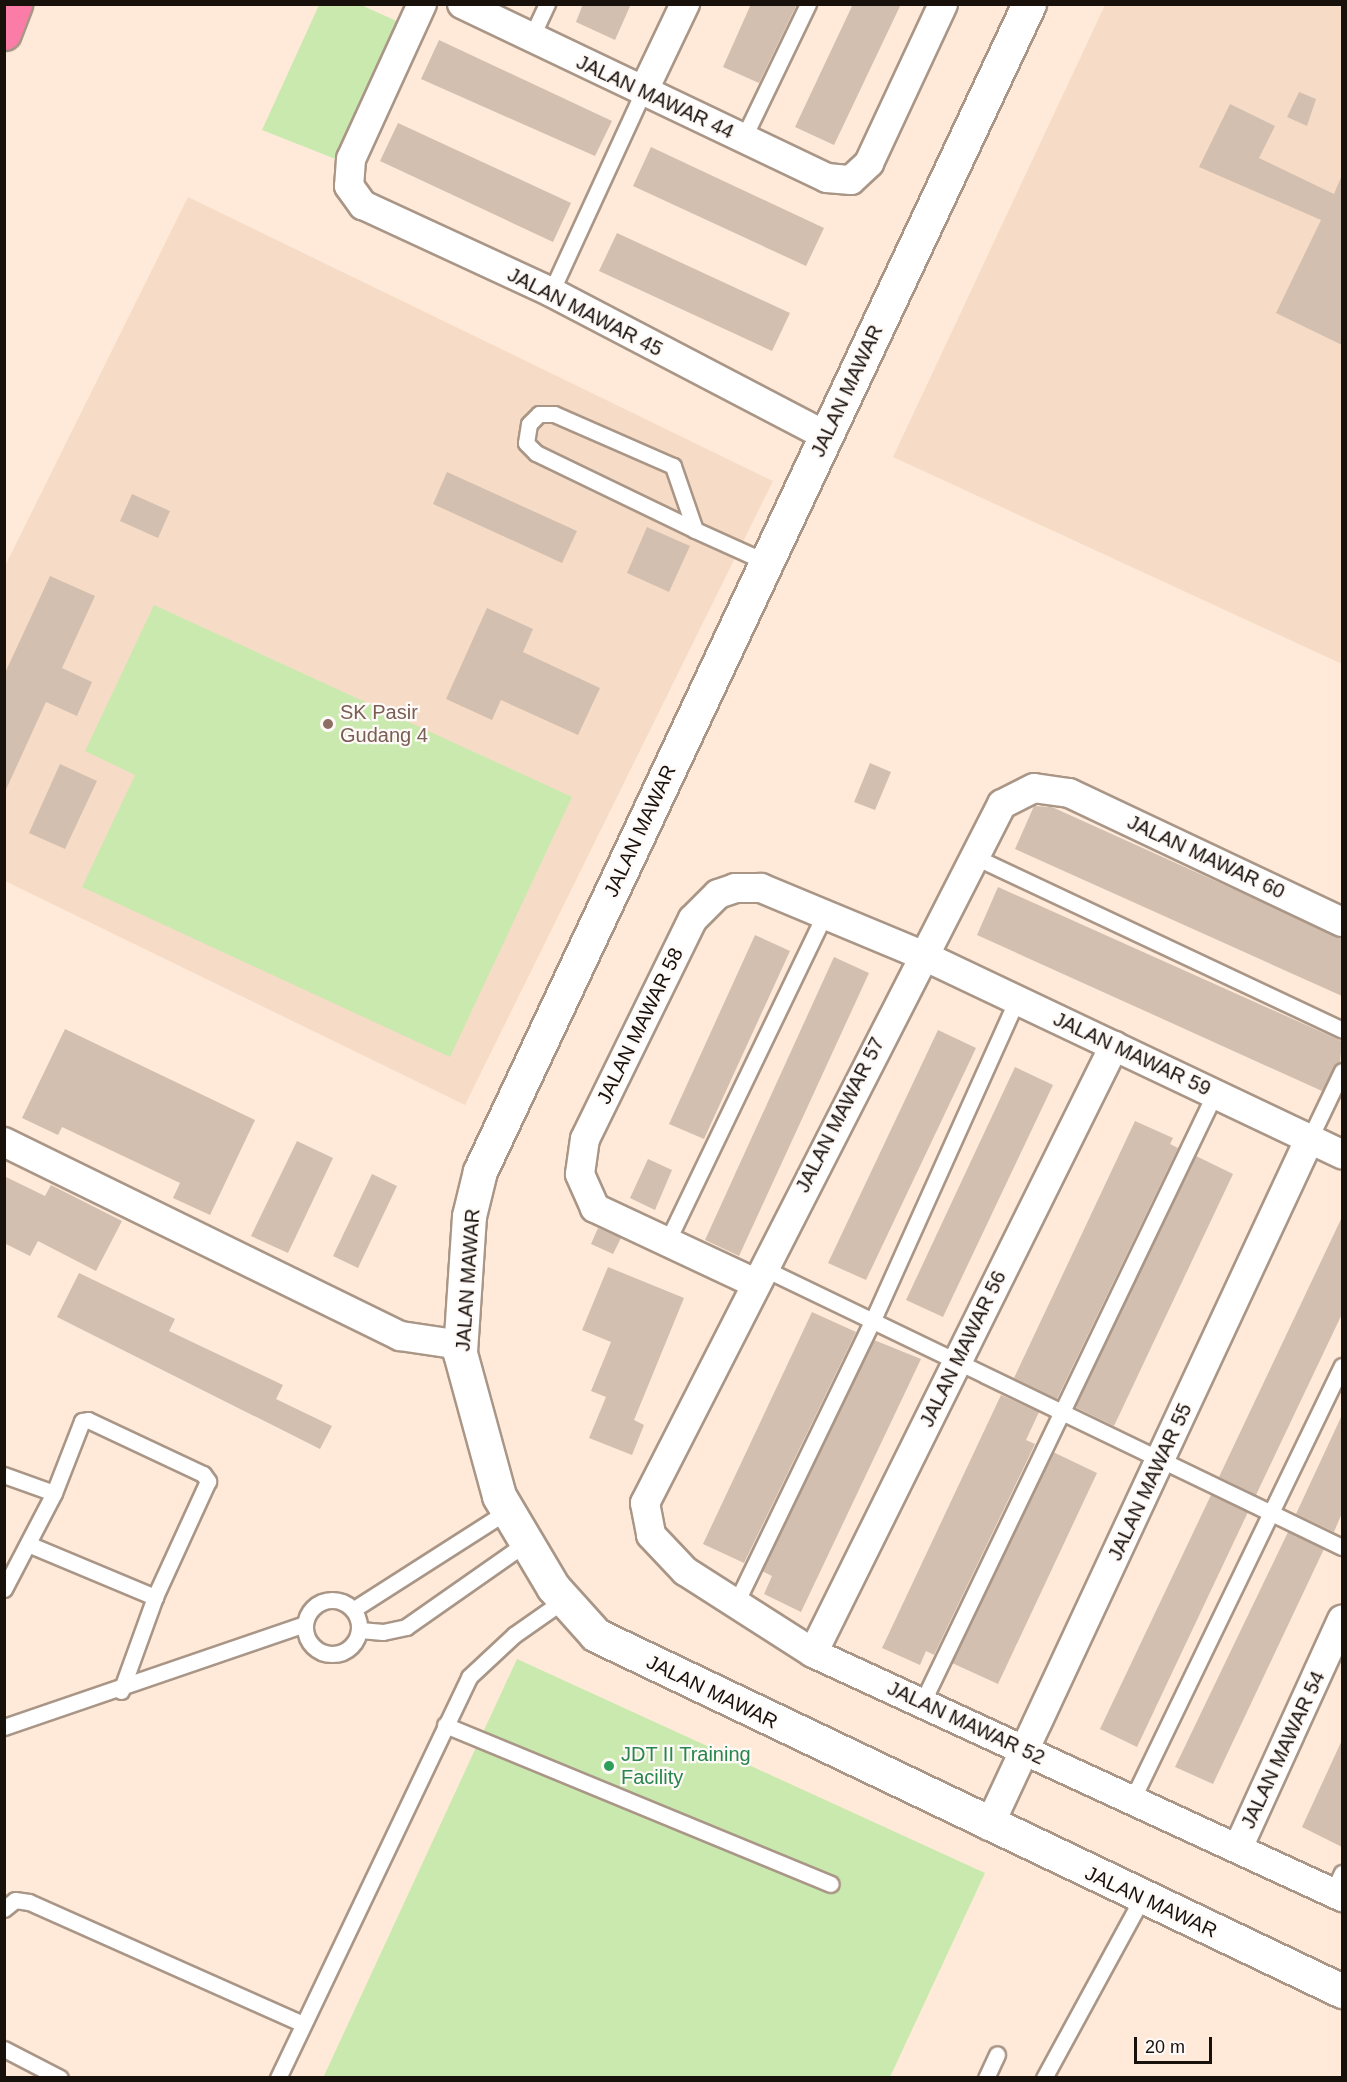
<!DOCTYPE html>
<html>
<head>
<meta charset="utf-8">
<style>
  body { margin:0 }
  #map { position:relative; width:1347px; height:2082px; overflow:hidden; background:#ffead9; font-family:Helvetica,sans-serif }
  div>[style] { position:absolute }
  .built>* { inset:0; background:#f6dcc6 }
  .green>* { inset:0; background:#c9e9ae }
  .building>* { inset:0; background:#d3bfaf }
  .roads { filter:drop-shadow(2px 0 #a99687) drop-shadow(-2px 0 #a99687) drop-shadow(0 2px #a99687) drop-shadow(0 -2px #a99687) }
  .lane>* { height:15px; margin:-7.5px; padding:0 7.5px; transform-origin:7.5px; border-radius:7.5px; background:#fff }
  .lane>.ring { margin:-7.5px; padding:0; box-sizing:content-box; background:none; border:15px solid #fff; border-radius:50% }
  .street>* { height:28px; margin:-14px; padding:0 14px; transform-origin:14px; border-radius:14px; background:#fff }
  .secondary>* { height:33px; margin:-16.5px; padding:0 16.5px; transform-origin:16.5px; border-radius:16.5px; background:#fff }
  .highway>* { height:33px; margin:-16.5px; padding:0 16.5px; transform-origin:16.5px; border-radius:16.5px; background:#fb7ca6 }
  .dots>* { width:16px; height:16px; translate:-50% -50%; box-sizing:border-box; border:3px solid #fffaf7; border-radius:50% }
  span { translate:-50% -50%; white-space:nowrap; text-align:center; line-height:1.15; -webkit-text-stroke:4.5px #fffaf7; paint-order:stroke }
  .street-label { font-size:20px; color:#17100b }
  .education-label { font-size:20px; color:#785e54 }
  .left { translate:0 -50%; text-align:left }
  .leisure-label { font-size:20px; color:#27864d }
  .frame { position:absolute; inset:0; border:6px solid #17100b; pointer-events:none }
  .scale { position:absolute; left:1134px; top:2037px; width:78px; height:27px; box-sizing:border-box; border:3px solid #17100b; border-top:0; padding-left:8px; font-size:18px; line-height:21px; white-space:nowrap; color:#17100b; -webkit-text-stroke:4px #fffaf7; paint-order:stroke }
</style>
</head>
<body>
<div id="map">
  <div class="built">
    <div style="clip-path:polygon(1105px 5px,1342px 5px,1342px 664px,893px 457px)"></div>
    <div style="clip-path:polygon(188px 197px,773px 481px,465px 1105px,5px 881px,4px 568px)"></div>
  </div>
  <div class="green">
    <div style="clip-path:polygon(319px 5px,361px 5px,401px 23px,338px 160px,262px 130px)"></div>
    <div style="clip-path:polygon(154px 605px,572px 797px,450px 1057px,82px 887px,135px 775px,85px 751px)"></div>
    <div style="clip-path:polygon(517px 1659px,985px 1873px,890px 2077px,323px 2078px)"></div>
  </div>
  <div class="building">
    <div style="clip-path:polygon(583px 4px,631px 4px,615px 40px,576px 22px)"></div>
    <div style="clip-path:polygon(751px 4px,797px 4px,759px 83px,723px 67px)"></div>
    <div style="clip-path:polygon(853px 4px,901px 4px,834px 145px,795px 127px)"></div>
    <div style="clip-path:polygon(439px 40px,612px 121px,595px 156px,421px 79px)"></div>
    <div style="clip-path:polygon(1299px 92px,1316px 99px,1307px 126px,1287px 117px)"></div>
    <div style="clip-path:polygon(1230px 104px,1275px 126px,1259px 158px,1334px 194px,1342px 175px,1342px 345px,1276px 313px,1321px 220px,1199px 167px)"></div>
    <div style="clip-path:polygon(398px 123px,571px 203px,553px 242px,380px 161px)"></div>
    <div style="clip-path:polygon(651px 147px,824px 228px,806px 266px,633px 186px)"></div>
    <div style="clip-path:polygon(617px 233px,790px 313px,772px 351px,599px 271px)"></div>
    <div style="clip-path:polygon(447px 472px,577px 531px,562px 563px,433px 504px)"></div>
    <div style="clip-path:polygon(132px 494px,170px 511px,158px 538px,120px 521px)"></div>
    <div style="clip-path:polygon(647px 527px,690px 546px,669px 592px,627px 573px)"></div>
    <div style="clip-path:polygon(50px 576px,95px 596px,62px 668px,92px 682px,77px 716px,46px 702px,4px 794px,4px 675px)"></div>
    <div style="clip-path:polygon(487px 608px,533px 629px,523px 652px,600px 688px,578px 735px,501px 700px,492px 720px,446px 699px)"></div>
    <div style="clip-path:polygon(870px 763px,891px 772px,875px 810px,854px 802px)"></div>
    <div style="clip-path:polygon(60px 764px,97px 781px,65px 849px,29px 833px)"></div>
    <div style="clip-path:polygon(1034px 806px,1052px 807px,1342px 938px,1342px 996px,1015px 849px)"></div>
    <div style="clip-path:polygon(998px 887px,1342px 1041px,1340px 1062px,1322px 1091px,977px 935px)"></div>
    <div style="clip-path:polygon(755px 935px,790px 951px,704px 1139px,669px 1124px)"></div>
    <div style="clip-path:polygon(834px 957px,869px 973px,739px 1256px,705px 1240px)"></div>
    <div style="clip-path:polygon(65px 1029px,255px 1120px,210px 1215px,173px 1198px,180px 1183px,62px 1127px,58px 1135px,22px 1118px)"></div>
    <div style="clip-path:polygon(938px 1030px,976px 1048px,866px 1280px,828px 1263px)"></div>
    <div style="clip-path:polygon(1015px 1067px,1053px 1085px,943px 1317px,906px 1300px)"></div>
    <div style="clip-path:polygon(1135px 1121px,1173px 1138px,1170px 1144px,1178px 1148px,1057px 1399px,1014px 1378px)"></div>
    <div style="clip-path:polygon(297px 1141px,333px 1158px,288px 1253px,251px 1236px)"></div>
    <div style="clip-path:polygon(1196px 1156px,1233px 1174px,1114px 1426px,1075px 1407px)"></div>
    <div style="clip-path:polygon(648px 1159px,672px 1170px,655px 1210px,630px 1198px)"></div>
    <div style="clip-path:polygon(372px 1174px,397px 1186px,358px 1268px,333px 1256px)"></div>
    <div style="clip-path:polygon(4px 1176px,45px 1196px,51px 1185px,122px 1221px,96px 1271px,38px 1241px,30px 1256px,4px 1243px)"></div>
    <div style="clip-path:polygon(1342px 1217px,1342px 1314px,1256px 1495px,1219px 1477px)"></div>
    <div style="clip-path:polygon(598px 1228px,621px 1238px,613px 1254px,591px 1244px)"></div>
    <div style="clip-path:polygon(608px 1267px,684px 1298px,634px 1420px,644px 1425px,632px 1455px,589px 1438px,606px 1397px,591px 1391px,611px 1342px,582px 1330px)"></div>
    <div style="clip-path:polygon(79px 1273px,175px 1319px,169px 1331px,283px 1385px,276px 1399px,332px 1426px,320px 1449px,57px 1317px)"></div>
    <div style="clip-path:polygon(812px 1312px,856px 1332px,744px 1563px,703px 1544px)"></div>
    <div style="clip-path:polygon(874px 1340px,921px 1359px,801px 1612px,764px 1594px,772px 1576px,762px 1571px)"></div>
    <div style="clip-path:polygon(1001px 1395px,1039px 1412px,1026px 1440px,1035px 1444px,934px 1655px,926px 1651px,920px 1665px,882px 1648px)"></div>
    <div style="clip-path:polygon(1342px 1415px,1342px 1513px,1334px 1532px,1296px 1514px)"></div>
    <div style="clip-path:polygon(1053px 1452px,1097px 1473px,998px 1684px,952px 1663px)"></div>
    <div style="clip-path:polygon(1211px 1495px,1248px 1512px,1137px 1747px,1100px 1729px)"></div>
    <div style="clip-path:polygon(1288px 1532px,1324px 1549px,1213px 1784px,1175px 1767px)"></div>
    <div style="clip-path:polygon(1342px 1740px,1342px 1847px,1302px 1827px)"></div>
  </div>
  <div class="roads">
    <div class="lane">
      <div style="left:531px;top:38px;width:38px;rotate:-65deg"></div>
      <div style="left:743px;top:139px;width:150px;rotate:-64.3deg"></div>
      <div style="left:551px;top:292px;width:220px;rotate:-65.3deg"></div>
      <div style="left:695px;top:530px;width:68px;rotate:-109deg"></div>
      <div style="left:673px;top:466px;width:130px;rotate:-156.4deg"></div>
      <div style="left:554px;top:414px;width:15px;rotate:180deg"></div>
      <div style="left:539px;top:414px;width:14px;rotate:135deg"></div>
      <div style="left:529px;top:424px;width:19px;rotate:99deg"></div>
      <div style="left:526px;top:443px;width:14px;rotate:45deg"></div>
      <div style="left:536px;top:453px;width:177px;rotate:25.8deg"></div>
      <div style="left:695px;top:530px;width:78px;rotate:24.3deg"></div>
      <div style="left:973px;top:856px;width:408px;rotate:25.2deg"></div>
      <div style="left:1310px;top:1138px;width:74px;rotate:-64.5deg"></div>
      <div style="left:667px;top:1242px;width:365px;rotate:-64.3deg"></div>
      <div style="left:763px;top:1268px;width:643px;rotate:25.73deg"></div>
      <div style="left:4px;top:1475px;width:53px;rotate:19.8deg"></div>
      <div style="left:28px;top:1544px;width:138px;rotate:22.7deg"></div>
      <div style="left:155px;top:1597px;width:100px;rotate:109.9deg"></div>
      <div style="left:4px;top:1589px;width:108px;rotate:-62.5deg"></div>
      <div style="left:54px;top:1493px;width:77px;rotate:-68.7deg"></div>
      <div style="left:82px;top:1421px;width:6px;rotate:-9deg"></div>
      <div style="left:88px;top:1420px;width:127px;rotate:25.2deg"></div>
      <div style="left:203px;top:1474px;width:9px;rotate:54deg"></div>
      <div style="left:208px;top:1481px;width:128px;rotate:114.6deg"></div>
      <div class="ring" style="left:305px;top:1600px;width:39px;height:39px"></div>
      <div style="left:736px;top:1603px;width:312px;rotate:-64.2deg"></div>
      <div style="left:872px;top:1322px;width:353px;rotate:-65.8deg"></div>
      <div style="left:354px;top:1609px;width:182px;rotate:-32.6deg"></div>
      <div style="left:360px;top:1630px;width:23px;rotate:5deg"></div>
      <div style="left:383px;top:1632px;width:24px;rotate:-12deg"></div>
      <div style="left:406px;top:1627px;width:146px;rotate:-35deg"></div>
      <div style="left:922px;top:1703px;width:677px;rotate:-64.34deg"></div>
      <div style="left:445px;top:1725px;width:417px;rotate:22.4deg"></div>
      <div style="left:4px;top:1727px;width:317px;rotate:-18.9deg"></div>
      <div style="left:1132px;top:1800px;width:482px;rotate:-64.2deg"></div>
      <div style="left:1333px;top:1892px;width:21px;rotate:-65deg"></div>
      <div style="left:4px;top:1909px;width:14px;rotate:-39deg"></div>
      <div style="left:15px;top:1900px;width:14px;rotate:8deg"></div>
      <div style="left:29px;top:1902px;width:300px;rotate:24deg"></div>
      <div style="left:4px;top:2049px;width:63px;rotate:27.4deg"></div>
      <div style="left:278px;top:2078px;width:444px;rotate:-64.5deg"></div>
      <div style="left:469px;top:1677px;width:62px;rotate:-43deg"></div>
      <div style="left:514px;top:1635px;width:61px;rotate:-35deg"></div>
      <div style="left:986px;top:2078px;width:26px;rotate:-65deg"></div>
      <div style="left:1044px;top:2078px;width:205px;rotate:-61.4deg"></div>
    </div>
    <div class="street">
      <div style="left:422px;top:4px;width:170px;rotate:114.6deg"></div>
      <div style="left:351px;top:159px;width:27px;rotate:94deg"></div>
      <div style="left:349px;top:186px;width:24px;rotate:54deg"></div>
      <div style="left:363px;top:205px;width:207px;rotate:24.8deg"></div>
      <div style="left:551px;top:292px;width:310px;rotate:27.6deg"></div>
      <div style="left:462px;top:4px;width:404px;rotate:25.5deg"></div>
      <div style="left:827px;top:178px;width:24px;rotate:5deg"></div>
      <div style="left:851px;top:180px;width:25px;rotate:-43deg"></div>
      <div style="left:869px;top:163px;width:175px;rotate:-65deg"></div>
      <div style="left:643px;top:92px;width:98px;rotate:-64.5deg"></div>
      <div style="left:1342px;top:922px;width:302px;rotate:-154.7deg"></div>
      <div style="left:1069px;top:793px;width:35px;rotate:-172deg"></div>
      <div style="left:1034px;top:788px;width:36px;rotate:153deg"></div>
      <div style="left:1002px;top:804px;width:785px;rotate:117.05deg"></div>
      <div style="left:645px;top:1503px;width:33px;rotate:79deg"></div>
      <div style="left:651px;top:1535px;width:50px;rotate:46.6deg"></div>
      <div style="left:685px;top:1571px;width:152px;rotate:32.6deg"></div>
      <div style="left:813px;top:1653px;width:583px;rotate:24.76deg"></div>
      <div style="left:4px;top:1142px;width:441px;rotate:26.1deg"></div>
      <div style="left:400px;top:1336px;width:62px;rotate:8.4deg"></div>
      <div style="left:755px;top:1283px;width:177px;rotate:-154.9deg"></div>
      <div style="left:595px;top:1208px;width:37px;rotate:-114deg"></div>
      <div style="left:580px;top:1174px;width:35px;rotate:-82deg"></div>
      <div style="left:585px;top:1139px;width:245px;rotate:-63.9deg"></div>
      <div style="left:693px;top:919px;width:35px;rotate:-45deg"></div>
      <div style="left:718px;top:894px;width:18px;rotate:-19deg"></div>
      <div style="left:735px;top:888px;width:26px"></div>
      <div style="left:761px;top:888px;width:174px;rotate:22.6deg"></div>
      <div style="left:922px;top:955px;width:465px;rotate:25.4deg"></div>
      <div style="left:813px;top:1653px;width:678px;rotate:-63.62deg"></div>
      <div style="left:989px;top:1826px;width:759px;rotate:-64.99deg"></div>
      <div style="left:1238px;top:1848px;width:251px;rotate:-65.5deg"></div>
    </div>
    <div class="secondary">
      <div style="left:1029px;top:4px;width:1290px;rotate:115.19deg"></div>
      <div style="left:480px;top:1171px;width:46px;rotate:103.7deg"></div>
      <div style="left:469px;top:1216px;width:137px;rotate:93.8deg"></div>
      <div style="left:460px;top:1353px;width:148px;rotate:74.7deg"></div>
      <div style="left:499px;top:1496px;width:106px;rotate:59.3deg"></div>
      <div style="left:553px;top:1587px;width:64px;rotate:48.1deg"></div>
      <div style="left:596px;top:1635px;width:827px;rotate:25.51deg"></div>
    </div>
    <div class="highway">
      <div style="left:4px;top:33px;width:31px;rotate:-69deg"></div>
    </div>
  </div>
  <div class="dots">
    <div style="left:328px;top:724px;background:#8d6e63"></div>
    <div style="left:609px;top:1766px;background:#2e9e5b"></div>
  </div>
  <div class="street-label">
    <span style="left:655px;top:97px;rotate:25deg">JALAN MAWAR 44</span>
    <span style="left:585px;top:312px;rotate:27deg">JALAN MAWAR 45</span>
    <span style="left:847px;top:391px;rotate:-65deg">JALAN MAWAR</span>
    <span style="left:640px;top:831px;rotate:-65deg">JALAN MAWAR</span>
    <span style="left:1206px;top:857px;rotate:25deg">JALAN MAWAR 60</span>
    <span style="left:640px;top:1026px;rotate:-64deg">JALAN MAWAR 58</span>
    <span style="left:1132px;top:1054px;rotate:25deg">JALAN MAWAR 59</span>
    <span style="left:840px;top:1115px;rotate:-63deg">JALAN MAWAR 57</span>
    <span style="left:468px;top:1280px;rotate:-86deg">JALAN MAWAR</span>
    <span style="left:963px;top:1349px;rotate:-64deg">JALAN MAWAR 56</span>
    <span style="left:1150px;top:1482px;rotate:-65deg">JALAN MAWAR 55</span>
    <span style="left:712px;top:1692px;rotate:26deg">JALAN MAWAR</span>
    <span style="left:966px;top:1723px;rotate:25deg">JALAN MAWAR 52</span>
    <span style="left:1283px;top:1750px;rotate:-65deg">JALAN MAWAR 54</span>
    <span style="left:1151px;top:1902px;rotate:25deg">JALAN MAWAR</span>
  </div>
  <div class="education-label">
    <span class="left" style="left:340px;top:724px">SK Pasir<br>Gudang 4</span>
  </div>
  <div class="leisure-label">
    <span class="left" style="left:621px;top:1766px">JDT II Training<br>Facility</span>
  </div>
  <div class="frame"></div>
  <div class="scale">20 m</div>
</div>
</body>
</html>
